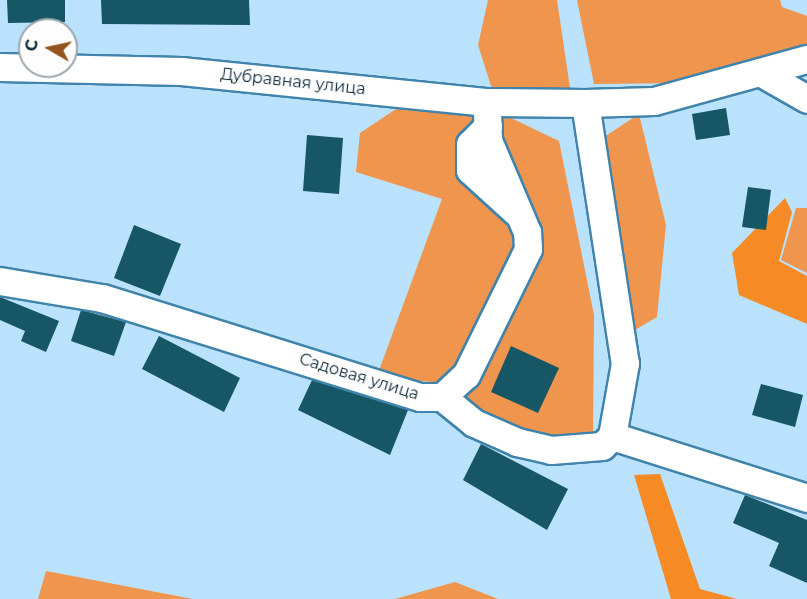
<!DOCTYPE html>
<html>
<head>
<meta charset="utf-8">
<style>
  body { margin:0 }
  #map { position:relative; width:807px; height:599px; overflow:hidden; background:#bbe2fc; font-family:Montserrat,sans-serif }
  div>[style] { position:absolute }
  .green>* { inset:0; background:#ef954e }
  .forest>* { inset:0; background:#f68a25 }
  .building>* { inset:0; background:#165665 }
  .roads { filter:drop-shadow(2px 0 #4184ab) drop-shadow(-2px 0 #4184ab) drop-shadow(0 2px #4184ab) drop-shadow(0 -2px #4184ab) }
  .minor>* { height:27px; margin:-13.5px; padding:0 13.5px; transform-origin:13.5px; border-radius:13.5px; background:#fff }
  span { translate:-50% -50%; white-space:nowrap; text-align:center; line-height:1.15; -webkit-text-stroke:6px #fdfdfd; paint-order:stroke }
  .street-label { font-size:16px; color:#0b2737 }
  .north { position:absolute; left:18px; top:18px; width:60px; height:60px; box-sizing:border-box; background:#fdfdfd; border:2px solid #9ca7ae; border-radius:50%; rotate:279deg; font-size:16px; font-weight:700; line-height:24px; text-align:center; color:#0b2737 }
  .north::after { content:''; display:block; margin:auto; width:21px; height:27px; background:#94541d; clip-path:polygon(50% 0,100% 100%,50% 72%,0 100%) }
</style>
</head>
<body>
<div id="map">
  <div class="green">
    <div style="clip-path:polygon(488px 0,557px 0,570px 88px,492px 89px,478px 45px)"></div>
    <div style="clip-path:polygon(577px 0,780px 0,782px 7px,807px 16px,807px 48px,686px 83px,594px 84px)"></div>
    <div style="clip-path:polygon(396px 109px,509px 117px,559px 141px,594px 315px,593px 437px,528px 439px,430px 382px,377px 376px,442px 199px,356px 172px,360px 133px)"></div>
    <div style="clip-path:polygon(639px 114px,666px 225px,657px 317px,628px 334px,598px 141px)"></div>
    <div style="clip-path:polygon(796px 208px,807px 208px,807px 273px,781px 260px)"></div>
    <div style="clip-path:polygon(46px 571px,193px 599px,38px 599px)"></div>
    <div style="clip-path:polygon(455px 582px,498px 599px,395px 599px)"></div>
  </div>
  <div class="forest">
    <div style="clip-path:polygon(785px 198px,792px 212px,779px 261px,807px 276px,807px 324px,739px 295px,732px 253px)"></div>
    <div style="clip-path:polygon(660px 474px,700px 589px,737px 599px,671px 599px,634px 475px)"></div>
  </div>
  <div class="building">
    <div style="clip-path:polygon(7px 0,65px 0,65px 22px,8px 23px)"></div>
    <div style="clip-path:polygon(101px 0,249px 0,250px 25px,102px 24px)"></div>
    <div style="clip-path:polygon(726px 108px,730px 135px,696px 140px,692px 114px)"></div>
    <div style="clip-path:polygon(307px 135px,343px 138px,339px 194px,303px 191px)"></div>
    <div style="clip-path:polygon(748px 187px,771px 190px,766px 230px,742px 227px)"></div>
    <div style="clip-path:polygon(134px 225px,181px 244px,160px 296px,114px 278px)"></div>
    <div style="clip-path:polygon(0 297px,59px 321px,46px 352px,21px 341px,25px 331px,0 320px)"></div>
    <div style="clip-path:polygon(81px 310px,126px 322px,114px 356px,71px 341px)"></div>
    <div style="clip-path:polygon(159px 336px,240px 378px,224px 412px,142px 369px)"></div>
    <div style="clip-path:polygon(511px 346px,559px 368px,538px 413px,491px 392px)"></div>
    <div style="clip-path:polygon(312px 380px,408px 410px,390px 455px,298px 410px)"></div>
    <div style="clip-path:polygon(761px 384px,803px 395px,795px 427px,752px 415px)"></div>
    <div style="clip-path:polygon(481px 444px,568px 489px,547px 530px,463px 480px)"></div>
    <div style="clip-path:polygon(745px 495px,807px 520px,807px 583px,769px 566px,779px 543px,733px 523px)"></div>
  </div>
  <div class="roads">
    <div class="minor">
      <div style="left:0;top:67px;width:181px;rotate:1.3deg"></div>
      <div style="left:181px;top:71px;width:308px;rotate:5.8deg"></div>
      <div style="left:487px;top:102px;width:98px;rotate:0.6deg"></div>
      <div style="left:585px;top:103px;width:69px;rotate:-1.7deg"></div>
      <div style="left:654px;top:101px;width:159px;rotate:-15.4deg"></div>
      <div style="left:760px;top:72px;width:54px;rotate:29.9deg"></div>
      <div style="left:585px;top:103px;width:263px;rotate:81.3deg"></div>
      <div style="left:625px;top:363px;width:74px;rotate:100.1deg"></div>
      <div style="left:488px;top:126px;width:25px;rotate:135deg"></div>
      <div style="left:470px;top:144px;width:26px;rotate:90deg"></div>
      <div style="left:470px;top:170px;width:62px;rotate:42.4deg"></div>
      <div style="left:0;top:281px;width:103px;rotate:9.5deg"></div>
      <div style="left:102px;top:298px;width:333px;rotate:17.3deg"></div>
      <div style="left:420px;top:397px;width:22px"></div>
      <div style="left:442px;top:397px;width:41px;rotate:39.1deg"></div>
      <div style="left:474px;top:423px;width:47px;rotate:23.8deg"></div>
      <div style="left:517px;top:442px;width:35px;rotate:13deg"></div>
      <div style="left:551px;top:450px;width:51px;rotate:-4.5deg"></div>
      <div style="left:602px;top:446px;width:14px;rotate:-45deg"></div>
      <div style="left:442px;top:397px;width:33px;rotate:-43deg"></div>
      <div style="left:466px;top:375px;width:140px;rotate:-63.8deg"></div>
      <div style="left:528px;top:249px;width:17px;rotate:-93deg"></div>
      <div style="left:527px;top:232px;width:100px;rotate:-113deg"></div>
      <div style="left:488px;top:140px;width:38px;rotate:-92deg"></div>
      <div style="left:612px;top:436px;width:205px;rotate:17.6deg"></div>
    </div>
  </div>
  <div class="street-label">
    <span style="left:293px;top:82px;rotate:6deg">Дубравная улица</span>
    <span style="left:359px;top:377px;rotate:17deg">Садовая улица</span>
  </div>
  <div class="north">С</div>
</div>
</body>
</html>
